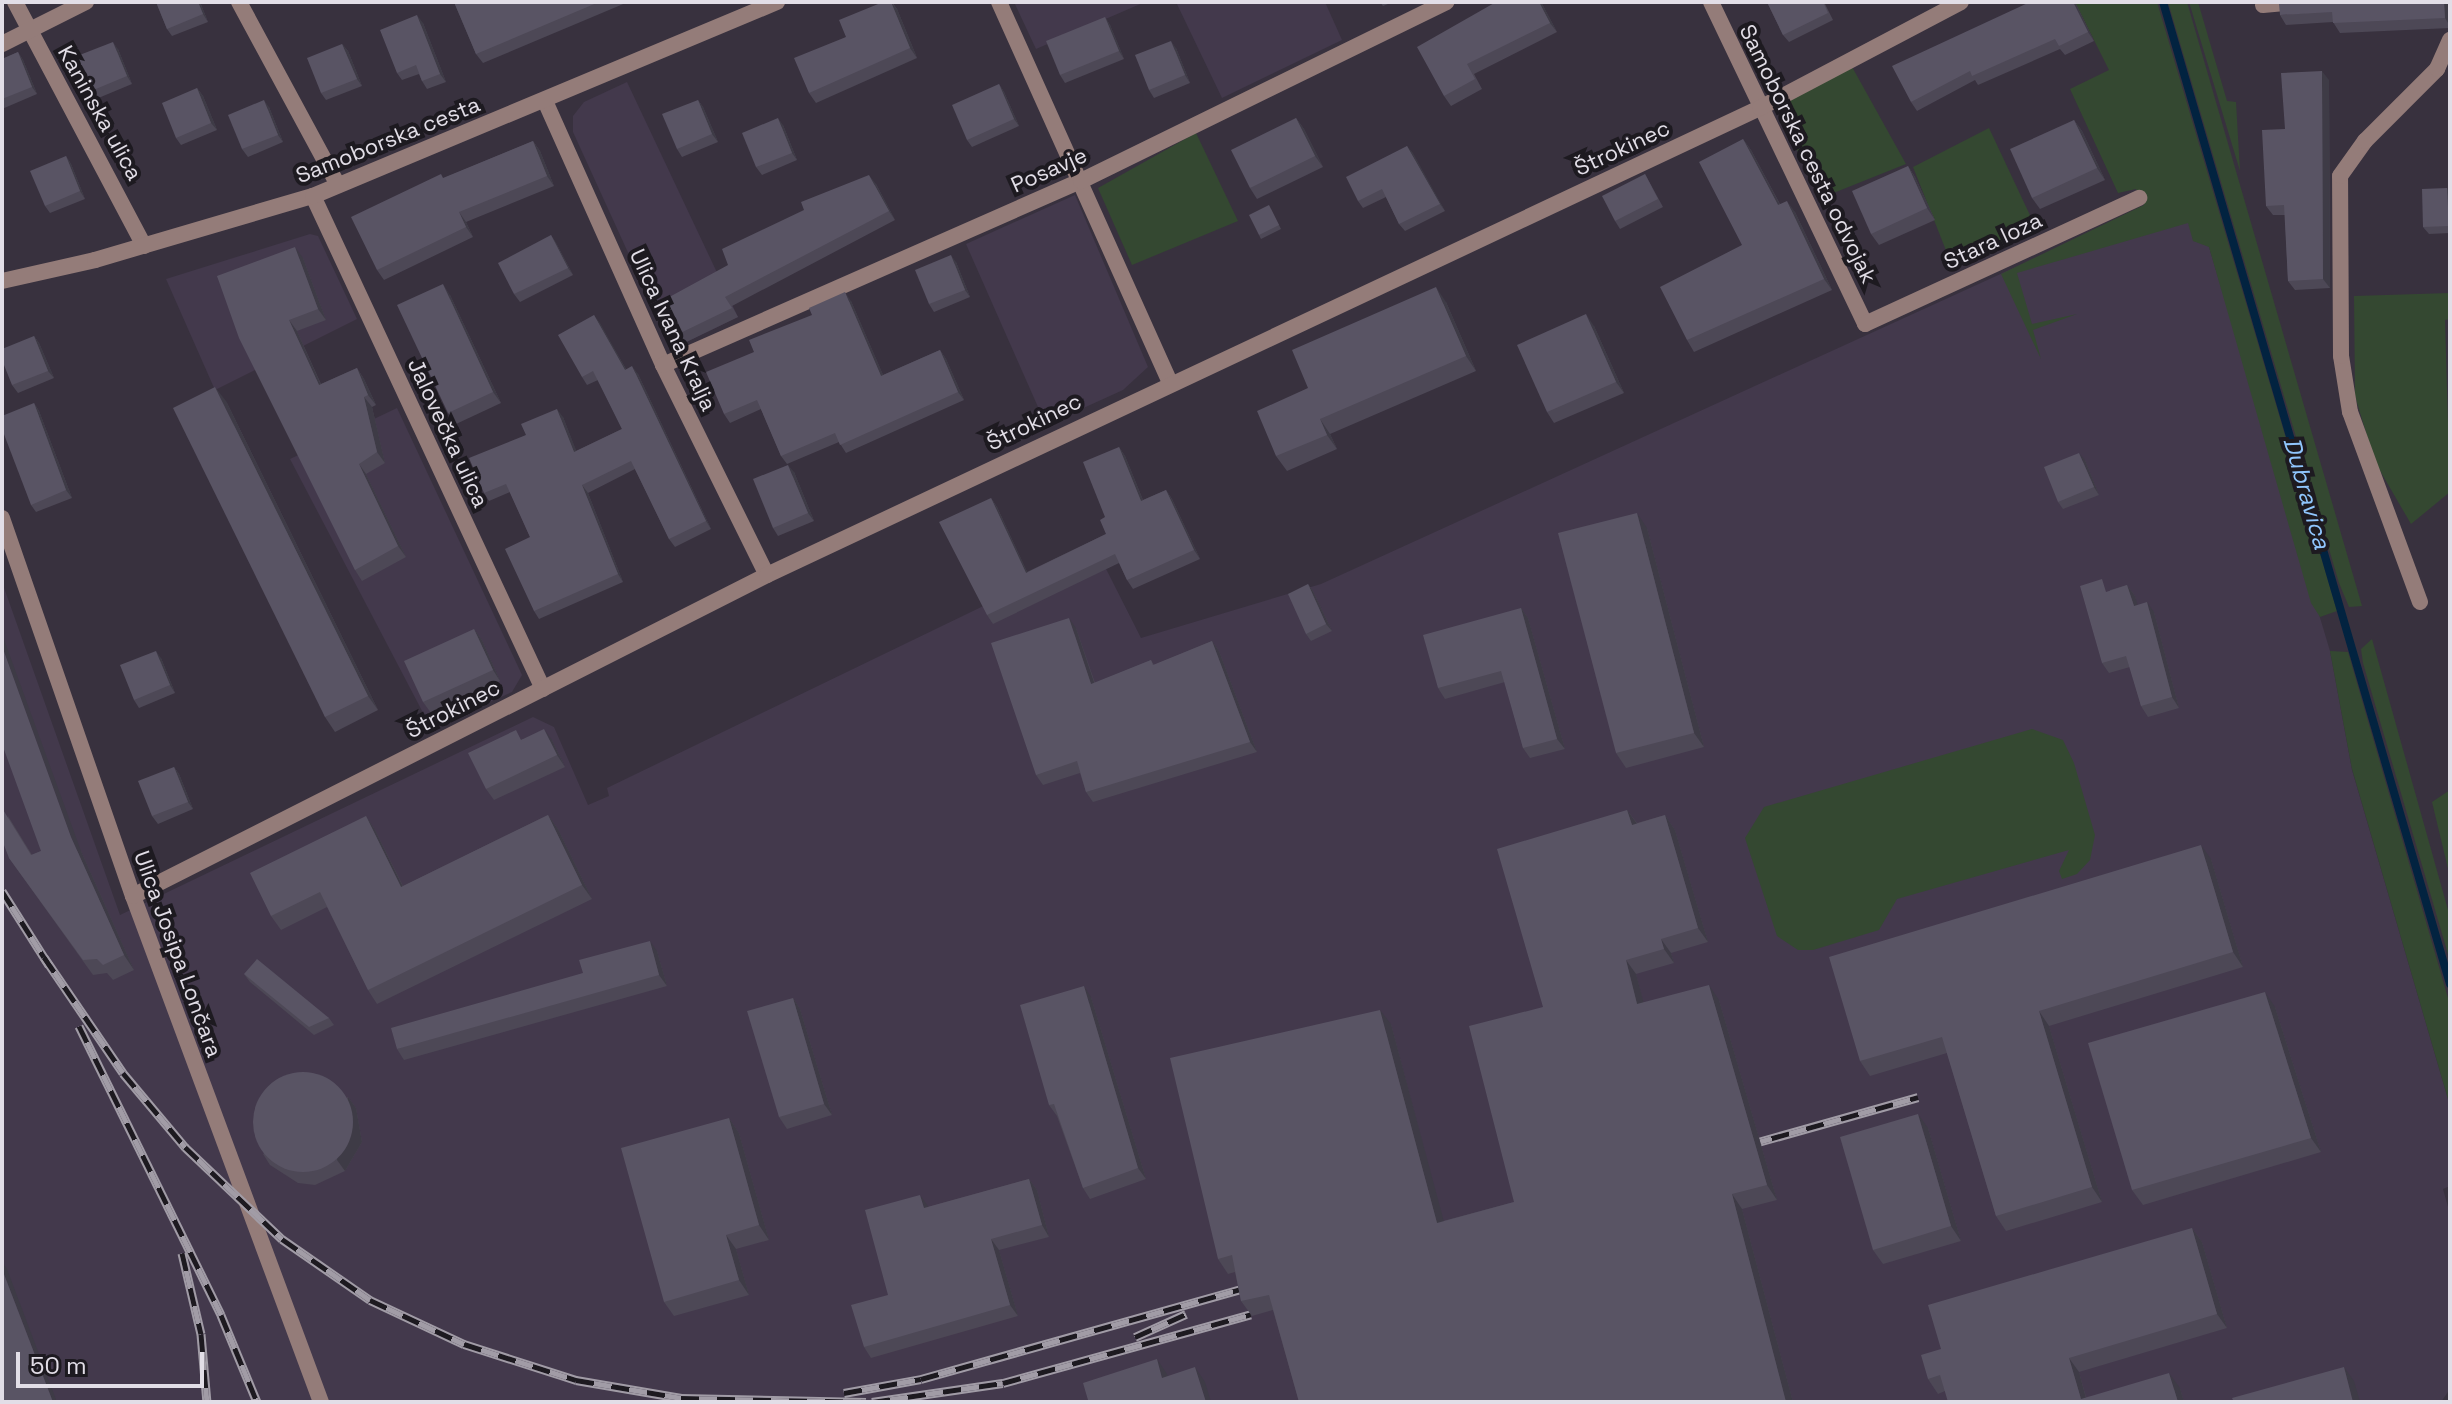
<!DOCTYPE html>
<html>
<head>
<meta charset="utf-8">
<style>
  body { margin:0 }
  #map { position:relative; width:2452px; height:1404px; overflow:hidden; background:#38313e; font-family:"Space Grotesk",sans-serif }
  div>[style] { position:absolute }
  .built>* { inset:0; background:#43394c }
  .green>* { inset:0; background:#344831 }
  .stream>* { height:8px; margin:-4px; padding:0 4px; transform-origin:4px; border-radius:4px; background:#022340 }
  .minor>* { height:16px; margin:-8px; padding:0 8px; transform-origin:8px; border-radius:8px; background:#947c79 }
  .tertiary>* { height:16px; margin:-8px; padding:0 8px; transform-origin:8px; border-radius:8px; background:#947c79 }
  .rail>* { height:9px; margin-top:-4.5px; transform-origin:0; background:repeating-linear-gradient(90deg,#1d1a20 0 18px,#a19ca6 0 36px); box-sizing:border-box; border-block:2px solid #a19ca6 }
  .wall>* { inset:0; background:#4d4856 }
  .shaded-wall>* { inset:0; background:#3e3b46 }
  .building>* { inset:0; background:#595464 }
  .round { border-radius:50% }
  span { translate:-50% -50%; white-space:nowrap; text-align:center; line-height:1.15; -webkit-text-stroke:8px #1d1a20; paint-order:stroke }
  .street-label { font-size:22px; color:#e2dee7 }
  .water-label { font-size:24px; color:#90c6fe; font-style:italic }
  .frame { position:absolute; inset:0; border:4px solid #e2dee7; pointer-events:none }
  .scale { position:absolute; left:16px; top:1352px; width:188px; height:36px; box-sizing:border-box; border:4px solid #e2dee7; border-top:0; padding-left:10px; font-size:24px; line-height:28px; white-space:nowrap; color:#e2dee7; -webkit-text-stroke:6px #1d1a20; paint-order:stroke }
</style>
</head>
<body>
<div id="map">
  <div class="built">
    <div style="clip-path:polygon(1014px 2px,1145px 2px,1036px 49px)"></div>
    <div style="clip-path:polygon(1176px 2px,1325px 2px,1342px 40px,1222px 98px)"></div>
    <div style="clip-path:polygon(627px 82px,738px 317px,678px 346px,657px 316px,573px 132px,573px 116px,584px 102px)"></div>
    <div style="clip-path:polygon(2178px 193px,2209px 247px,2330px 651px,2352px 770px,2450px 1106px,2450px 1186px,2443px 1189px,2450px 1214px,2450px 1389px,2441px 1402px,2px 1402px,2px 582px,120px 915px,533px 717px,554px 727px,588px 805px,609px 796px,607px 788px,1097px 551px,1141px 638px,1321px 584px)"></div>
    <div style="clip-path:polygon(1075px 195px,1148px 367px,1123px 390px,1046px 425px,966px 244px)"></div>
    <div style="clip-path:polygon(310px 234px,318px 236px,357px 319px,215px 390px,166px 279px)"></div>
    <div style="clip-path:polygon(397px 408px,522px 675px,512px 692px,431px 728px,290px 459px)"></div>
  </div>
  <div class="green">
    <div style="clip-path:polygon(2075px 2px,2157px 2px,2337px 611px,2320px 617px,2311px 603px,2209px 247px,2193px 241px,2188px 223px,2017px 273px,2032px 324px,2077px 314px,2033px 330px,2041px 359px,2001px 274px,2144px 205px,2136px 189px,2118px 193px,2070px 89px,2109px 70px)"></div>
    <div style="clip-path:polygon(2168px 2px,2187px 2px,2362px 606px,2349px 607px,2339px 583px)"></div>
    <div style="clip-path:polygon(2189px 2px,2198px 2px,2227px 101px,2236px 102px,2240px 171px)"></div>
    <div style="clip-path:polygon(1851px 65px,1906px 164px,1821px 198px,1777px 110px,1779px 104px)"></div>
    <div style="clip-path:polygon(1989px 128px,2036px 228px,1953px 268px,1913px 167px)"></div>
    <div style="clip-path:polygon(1196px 133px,1238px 221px,1132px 265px,1098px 188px)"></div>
    <div style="clip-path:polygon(2450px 293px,2450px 319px,2445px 320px,2450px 492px,2411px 524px,2375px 462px,2355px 396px,2354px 296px)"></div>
    <div style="clip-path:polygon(2372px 639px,2450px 917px,2450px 961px,2363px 663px,2361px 649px)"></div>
    <div style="clip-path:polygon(2330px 651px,2348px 652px,2450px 1005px,2450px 1106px,2352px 769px)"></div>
    <div style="clip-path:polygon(2032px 729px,2063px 740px,2074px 763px,2095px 835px,2090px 860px,2077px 874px,2062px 879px,2059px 871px,2069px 850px,1897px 899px,1879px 930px,1813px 950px,1798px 950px,1777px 936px,1745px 838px,1764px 807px)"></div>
    <div style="clip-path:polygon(2450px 790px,2450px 877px,2432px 802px)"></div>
  </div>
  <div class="stream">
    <div style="left:2163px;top:2px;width:1023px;rotate:73.71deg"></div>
  </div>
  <div class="minor">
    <div style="left:15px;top:2px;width:276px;rotate:62.1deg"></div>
    <div style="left:239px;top:2px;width:208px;rotate:61.6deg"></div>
    <div style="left:999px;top:2px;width:417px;rotate:65.8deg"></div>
    <div style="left:1711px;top:2px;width:357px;rotate:64.4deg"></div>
    <div style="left:1865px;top:324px;width:302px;rotate:-24.7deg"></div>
    <div style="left:2263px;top:5px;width:33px;rotate:-5deg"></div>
    <div style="left:2px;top:44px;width:94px;rotate:-26.6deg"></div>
    <div style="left:545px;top:101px;width:289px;rotate:65.9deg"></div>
    <div style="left:663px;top:365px;width:234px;rotate:63.7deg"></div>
    <div style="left:313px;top:196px;width:544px;rotate:64.99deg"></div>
    <div style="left:663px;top:365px;width:457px;rotate:-23.8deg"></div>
    <div style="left:1081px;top:181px;width:407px;rotate:-26.1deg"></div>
    <div style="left:2px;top:518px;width:400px;rotate:70.9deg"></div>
    <div style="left:133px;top:896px;width:540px;rotate:69.62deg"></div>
    <div style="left:2420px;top:602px;width:202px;rotate:-110.2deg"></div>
    <div style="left:2350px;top:412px;width:57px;rotate:-99.1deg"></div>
    <div style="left:2341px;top:356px;width:180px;rotate:-90.3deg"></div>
    <div style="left:2340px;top:176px;width:43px;rotate:-54.5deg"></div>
    <div style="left:2365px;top:141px;width:102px;rotate:-45deg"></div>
    <div style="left:2437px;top:69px;width:32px;rotate:-66deg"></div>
    <div style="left:133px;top:896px;width:711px;rotate:-26.85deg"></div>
    <div style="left:767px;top:575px;width:1097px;rotate:-25.19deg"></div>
    <div style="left:1760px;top:108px;width:227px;rotate:-27.8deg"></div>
  </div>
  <div class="tertiary">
    <div style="left:2px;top:281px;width:95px;rotate:-12.7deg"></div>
    <div style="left:95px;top:260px;width:227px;rotate:-16.4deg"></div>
    <div style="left:313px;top:196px;width:503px;rotate:-22.69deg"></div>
  </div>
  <div class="rail">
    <div style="left:2px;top:891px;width:88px;rotate:57.6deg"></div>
    <div style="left:44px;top:957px;width:140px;rotate:55.7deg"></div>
    <div style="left:123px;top:1073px;width:97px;rotate:50deg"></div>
    <div style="left:185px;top:1147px;width:134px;rotate:43.5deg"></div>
    <div style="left:282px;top:1239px;width:107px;rotate:34.7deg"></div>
    <div style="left:370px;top:1300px;width:104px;rotate:25.1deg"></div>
    <div style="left:464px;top:1344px;width:118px;rotate:17.8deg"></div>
    <div style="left:576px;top:1380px;width:107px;rotate:9.7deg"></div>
    <div style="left:681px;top:1398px;width:185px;rotate:1.2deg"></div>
    <div style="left:79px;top:1026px;width:322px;rotate:63.8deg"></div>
    <div style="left:221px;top:1315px;width:94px;rotate:67.5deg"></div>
    <div style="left:1737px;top:1148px;width:188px;rotate:-15.7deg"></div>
    <div style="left:182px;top:1253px;width:83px;rotate:76.8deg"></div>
    <div style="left:201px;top:1334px;width:68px;rotate:85deg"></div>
    <div style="left:1135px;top:1337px;width:56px;rotate:-24.3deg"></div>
    <div style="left:844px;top:1393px;width:78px;rotate:-10.3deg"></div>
    <div style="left:921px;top:1379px;width:354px;rotate:-15.7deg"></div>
    <div style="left:872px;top:1402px;width:132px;rotate:-8.3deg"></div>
    <div style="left:1003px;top:1383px;width:257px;rotate:-15.5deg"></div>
  </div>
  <div class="wall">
    <div style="clip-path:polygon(156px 2px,200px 2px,208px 22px,172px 36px,167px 29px)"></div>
    <div style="clip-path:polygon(454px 2px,628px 2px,483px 63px,476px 54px)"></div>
    <div style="clip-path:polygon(883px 2px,892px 2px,897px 9px,917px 58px,816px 103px,809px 93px,846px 37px)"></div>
    <div style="clip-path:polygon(1380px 2px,1393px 2px,1383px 6px)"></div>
    <div style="clip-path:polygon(1496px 2px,1541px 2px,1557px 32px,1474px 74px,1482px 89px,1451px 106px,1444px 96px)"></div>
    <div style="clip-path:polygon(1767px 2px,1824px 2px,1833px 20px,1789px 42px,1783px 35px)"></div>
    <div style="clip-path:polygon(2030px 2px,2075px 2px,2094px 41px,2065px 55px,2060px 49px,1978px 85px,1975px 80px,1917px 111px,1911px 102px)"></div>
    <div style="clip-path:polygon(2450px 2px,2450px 28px,2340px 33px,2333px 22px,2286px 25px,2280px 15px)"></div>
    <div style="clip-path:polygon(1105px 17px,1110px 25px,1124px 59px,1065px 83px,1060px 75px)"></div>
    <div style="clip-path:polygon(423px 23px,446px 82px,427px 89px,422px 81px,419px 74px,402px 80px,397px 73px)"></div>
    <div style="clip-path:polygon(342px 44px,348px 51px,362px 86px,326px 100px,321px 93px)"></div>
    <div style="clip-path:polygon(1176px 48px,1190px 83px,1154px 98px,1149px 90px)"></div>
    <div style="clip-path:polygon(118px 49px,132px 84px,96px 99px,91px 91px)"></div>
    <div style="clip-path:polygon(18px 52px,23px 60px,37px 94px,2px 109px,2px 59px)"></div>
    <div style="clip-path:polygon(2329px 80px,2330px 288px,2295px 290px,2288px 281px,2285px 215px,2273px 215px,2266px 206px,2285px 129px)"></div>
    <div style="clip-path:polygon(999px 84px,1004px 92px,1019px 126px,972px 147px,967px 140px)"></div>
    <div style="clip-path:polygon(197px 88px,203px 96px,217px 130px,181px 145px,176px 138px)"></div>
    <div style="clip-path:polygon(698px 100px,703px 107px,718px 142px,682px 157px,677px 149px)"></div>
    <div style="clip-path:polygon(269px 107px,283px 142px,248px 157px,242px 149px)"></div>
    <div style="clip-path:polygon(1296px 118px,1304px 129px,1323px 167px,1257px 199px,1250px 188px)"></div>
    <div style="clip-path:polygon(2074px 120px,2082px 131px,2105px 180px,2040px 209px,2032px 198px)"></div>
    <div style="clip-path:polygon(783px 125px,797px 160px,762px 175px,756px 167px)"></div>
    <div style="clip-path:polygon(1743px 139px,1751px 150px,1780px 204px,1795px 212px,1832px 290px,1694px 352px,1687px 340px,1742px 245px)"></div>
    <div style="clip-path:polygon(533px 141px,540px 151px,554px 186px,466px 222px,473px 237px,384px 280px,377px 270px,444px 178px)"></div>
    <div style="clip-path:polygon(1407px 146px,1445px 211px,1405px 231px,1399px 224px,1386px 197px,1363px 208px,1358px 201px)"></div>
    <div style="clip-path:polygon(66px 156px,71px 164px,85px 199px,50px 213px,45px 206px)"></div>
    <div style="clip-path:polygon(1908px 166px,1915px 177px,1935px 220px,1879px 245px,1871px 234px)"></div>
    <div style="clip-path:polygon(1645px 174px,1663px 207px,1620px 229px,1615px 221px)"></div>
    <div style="clip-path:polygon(876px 184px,895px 220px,732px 306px,738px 317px,674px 348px,668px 339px)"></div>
    <div style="clip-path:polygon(2447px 188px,2450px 192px,2450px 233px,2429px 234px,2423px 227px)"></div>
    <div style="clip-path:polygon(1271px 209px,1281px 229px,1261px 239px,1259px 235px)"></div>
    <div style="clip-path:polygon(551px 235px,556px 243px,573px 275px,520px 302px,514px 294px)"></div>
    <div style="clip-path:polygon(303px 258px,326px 320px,297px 331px,321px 384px,357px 368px,364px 379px,376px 405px,372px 407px,385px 463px,366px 474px,406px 557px,362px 581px,355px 570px,217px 276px)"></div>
    <div style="clip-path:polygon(956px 262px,970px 297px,934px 312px,929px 304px)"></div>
    <div style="clip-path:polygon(450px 295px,501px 403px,456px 424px,448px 413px)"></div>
    <div style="clip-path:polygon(851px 301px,883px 375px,940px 350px,946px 359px,964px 400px,846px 453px,839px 442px,787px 464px,781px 456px,761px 409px,730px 423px,724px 414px,754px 352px)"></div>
    <div style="clip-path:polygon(1446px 302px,1476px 371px,1330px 434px,1337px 449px,1287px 471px,1276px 456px,1308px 388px)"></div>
    <div style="clip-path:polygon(594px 315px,626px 369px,638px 374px,711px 529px,675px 547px,669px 539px,635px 469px,588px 493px,623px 582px,539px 619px,534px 611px,530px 537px,510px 492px,489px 501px,484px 493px,526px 435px,563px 417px,576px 451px,622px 429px,598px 380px,587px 385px,582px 377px)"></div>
    <div style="clip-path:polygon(1594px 326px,1624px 393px,1554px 423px,1547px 412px)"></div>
    <div style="clip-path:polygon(34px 336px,39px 343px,54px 378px,18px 393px,12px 385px)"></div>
    <div style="clip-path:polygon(226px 401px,378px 710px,335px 732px,325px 717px)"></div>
    <div style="clip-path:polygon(34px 403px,39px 411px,72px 498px,36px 512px,31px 505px)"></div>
    <div style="clip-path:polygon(1119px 447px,1125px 456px,1143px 500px,1166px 490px,1172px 499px,1200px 559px,1133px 589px,1127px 580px,1119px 563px,993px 624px,987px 615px,991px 498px,997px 507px,1027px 572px,1106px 534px,1105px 517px)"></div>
    <div style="clip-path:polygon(2085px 460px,2099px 495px,2063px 509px,2058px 502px)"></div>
    <div style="clip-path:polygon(794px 472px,814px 521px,778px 536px,773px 528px)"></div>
    <div style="clip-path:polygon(1647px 528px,1704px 747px,1626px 768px,1616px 753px)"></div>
    <div style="clip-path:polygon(1308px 584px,1313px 591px,1332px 631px,1311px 641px,1306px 634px)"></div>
    <div style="clip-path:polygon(2127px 585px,2135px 596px,2137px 605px,2154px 612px,2179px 708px,2148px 717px,2141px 706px,2130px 667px,2109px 673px,2102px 663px,2110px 590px)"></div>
    <div style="clip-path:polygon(1521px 608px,1528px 618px,1565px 749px,1530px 758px,1523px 748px,1505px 682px,1445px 699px,1438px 688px)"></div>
    <div style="clip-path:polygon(1076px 628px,1095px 683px,1151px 660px,1154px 665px,1212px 641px,1219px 651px,1257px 752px,1093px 802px,1086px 792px,1080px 773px,1043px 785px,1036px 775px)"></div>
    <div style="clip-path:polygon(474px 629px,482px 640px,500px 681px,431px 713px,423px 702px)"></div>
    <div style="clip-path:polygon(161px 658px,175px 693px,139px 708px,134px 700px)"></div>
    <div style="clip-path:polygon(522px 739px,552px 740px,565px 767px,494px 800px,486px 789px)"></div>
    <div style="clip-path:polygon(174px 767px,179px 774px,193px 809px,158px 824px,152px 816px)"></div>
    <div style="clip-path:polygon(1627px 810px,1637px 823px,1665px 815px,1675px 830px,1708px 942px,1671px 953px,1674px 963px,1636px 974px,1643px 1002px,1719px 1000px,1777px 1200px,1742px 1209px,1793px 1402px,1299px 1402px,1273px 1310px,1252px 1316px,1241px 1301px,1235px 1272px,1228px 1274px,1218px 1259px,1391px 1024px,1443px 1221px,1514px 1202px,1543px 1007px)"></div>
    <div style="clip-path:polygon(548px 815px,558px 829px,592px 899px,377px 1004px,368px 990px,327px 907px,281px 930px,271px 916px,366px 816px,375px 830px,403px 886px)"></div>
    <div style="clip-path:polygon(8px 816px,32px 855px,41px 851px,81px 851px,134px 970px,113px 980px,107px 973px,93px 975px,9px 858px)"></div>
    <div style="clip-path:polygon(2211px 859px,2243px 967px,2049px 1026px,2102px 1202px,2006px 1231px,1996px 1216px,1947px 1053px,1870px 1076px,1860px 1061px)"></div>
    <div style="clip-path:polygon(657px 951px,667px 986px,404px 1060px,397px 1049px,583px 973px)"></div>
    <div style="clip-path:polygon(244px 974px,329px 1018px,334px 1025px,314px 1035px,250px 982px)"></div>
    <div style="clip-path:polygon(1091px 997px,1146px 1179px,1090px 1199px,1083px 1188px,1057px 1116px,1049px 1105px)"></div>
    <div style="clip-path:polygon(793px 998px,800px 1009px,832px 1115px,787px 1129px,779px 1117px)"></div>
    <div style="clip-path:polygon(2275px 1007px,2321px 1152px,2143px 1205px,2132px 1190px)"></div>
    <div style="clip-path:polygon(348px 1097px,356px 1108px,362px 1142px,345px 1171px,315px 1185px,298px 1183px,270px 1165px,263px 1154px)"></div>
    <div style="clip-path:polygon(729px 1118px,739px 1133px,769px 1240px,736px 1249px,749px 1295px,674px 1316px,664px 1302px)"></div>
    <div style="clip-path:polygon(1928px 1128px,1961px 1241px,1883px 1264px,1873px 1250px)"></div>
    <div style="clip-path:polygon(1029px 1179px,1037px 1190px,1049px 1237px,999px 1250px,1018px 1316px,871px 1358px,864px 1347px,928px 1207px)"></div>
    <div style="clip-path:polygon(2192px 1228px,2202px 1242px,2227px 1328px,2079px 1372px,2086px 1397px,2180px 1388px,2184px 1402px,1945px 1391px,1938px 1394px,1928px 1379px,1941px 1349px)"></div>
  </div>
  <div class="shaded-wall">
    <div style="clip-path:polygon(198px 2px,200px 2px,208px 22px,203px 14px)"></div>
    <div style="clip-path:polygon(891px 2px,897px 9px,917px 58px,910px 48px)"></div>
    <div style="clip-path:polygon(1539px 2px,1541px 2px,1557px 32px,1550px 23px)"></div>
    <div style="clip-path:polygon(2073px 2px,2075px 2px,2094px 41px,2088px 32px)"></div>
    <div style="clip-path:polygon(2444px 2px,2450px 2px,2450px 26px,2445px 18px)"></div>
    <div style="clip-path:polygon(417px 15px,423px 23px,446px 82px,440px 74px)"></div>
    <div style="clip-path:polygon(1105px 17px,1110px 25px,1124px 59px,1119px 51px)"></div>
    <div style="clip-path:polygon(1171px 41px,1176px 48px,1190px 83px,1185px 75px)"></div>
    <div style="clip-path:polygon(113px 42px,118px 49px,132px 84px,127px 76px)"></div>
    <div style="clip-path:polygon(342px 44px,348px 51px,362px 86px,357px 79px)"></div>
    <div style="clip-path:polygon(18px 52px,23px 60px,37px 94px,32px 87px)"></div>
    <div style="clip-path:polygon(2322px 71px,2329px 80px,2330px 288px,2323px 279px)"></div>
    <div style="clip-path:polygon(999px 84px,1004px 92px,1019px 126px,1014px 119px)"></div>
    <div style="clip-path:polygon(197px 88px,203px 96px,217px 130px,211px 123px)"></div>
    <div style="clip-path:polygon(264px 100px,269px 107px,283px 142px,278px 135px)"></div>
    <div style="clip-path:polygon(698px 100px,703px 107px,718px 142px,712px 134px)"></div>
    <div style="clip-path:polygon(778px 118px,783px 125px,797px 160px,792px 153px)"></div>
    <div style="clip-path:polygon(1296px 118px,1304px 129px,1323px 167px,1315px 156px)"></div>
    <div style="clip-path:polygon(2074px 120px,2082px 131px,2105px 180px,2097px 168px)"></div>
    <div style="clip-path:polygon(1743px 139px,1751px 150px,1786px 216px,1778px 205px)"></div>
    <div style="clip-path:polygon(533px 141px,540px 151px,554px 186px,547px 176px)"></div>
    <div style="clip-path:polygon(1407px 146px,1413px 153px,1445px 211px,1440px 204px)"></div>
    <div style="clip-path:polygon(66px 156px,71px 164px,85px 199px,80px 191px)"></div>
    <div style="clip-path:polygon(1908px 166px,1915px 177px,1935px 220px,1927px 208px)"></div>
    <div style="clip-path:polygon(869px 175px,876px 184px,895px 220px,889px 211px)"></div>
    <div style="clip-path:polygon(2447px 188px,2450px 192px,2450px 227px,2449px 226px)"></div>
    <div style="clip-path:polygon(1787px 201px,1795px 212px,1832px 290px,1824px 279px)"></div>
    <div style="clip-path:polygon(459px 212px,466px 222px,473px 237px,466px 227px)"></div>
    <div style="clip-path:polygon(551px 235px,556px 243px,573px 275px,568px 268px)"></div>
    <div style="clip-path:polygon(295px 247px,303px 258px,326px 320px,318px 309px)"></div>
    <div style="clip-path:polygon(951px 255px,956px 262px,970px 297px,965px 290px)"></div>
    <div style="clip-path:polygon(443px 284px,450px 295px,501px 403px,493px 392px)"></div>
    <div style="clip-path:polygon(1436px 287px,1446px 302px,1476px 371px,1466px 356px)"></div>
    <div style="clip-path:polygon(845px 292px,851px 301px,887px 384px,881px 376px)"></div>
    <div style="clip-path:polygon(1586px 314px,1594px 326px,1624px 393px,1616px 382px)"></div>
    <div style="clip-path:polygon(594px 315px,600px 323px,631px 378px,625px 370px)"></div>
    <div style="clip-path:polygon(289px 320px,297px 331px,326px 396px,319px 385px)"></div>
    <div style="clip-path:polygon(34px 336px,39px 343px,54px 378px,48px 371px)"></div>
    <div style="clip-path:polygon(940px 350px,946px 359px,964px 400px,958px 392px)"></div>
    <div style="clip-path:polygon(632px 366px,638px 374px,711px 529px,706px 521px)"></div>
    <div style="clip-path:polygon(357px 368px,364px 379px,376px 405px,368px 395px)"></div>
    <div style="clip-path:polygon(215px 387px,226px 401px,378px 710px,368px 696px)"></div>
    <div style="clip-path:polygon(364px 397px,372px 407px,385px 463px,377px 452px)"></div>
    <div style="clip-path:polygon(34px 403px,39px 411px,72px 498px,66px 490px)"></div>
    <div style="clip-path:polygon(557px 409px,563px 417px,580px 460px,574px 452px)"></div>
    <div style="clip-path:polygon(1320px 419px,1330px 434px,1337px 449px,1327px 435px)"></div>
    <div style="clip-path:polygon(1119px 447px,1125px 456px,1147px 510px,1141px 501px)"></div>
    <div style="clip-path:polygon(2079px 453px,2085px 460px,2099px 495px,2094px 487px)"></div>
    <div style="clip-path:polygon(359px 464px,366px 474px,406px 557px,398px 546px)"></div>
    <div style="clip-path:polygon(788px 465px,794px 472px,814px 521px,808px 513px)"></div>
    <div style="clip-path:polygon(582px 485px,588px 493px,623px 582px,618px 574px)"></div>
    <div style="clip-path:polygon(1166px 490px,1172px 499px,1200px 559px,1194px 550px)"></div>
    <div style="clip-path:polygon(991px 498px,997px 507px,1032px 582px,1026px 573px)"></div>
    <div style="clip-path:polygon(1637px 513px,1647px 528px,1704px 747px,1694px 733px)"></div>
    <div style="clip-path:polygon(1308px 584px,1313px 591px,1332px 631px,1326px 624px)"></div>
    <div style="clip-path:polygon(2127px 585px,2135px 596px,2141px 616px,2134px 606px)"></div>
    <div style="clip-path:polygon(2147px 602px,2154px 612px,2179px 708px,2172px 697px)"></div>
    <div style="clip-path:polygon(1521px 608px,1528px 618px,1565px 749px,1557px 739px)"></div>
    <div style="clip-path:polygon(1069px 618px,1076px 628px,1098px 694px,1091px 684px)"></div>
    <div style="clip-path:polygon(474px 629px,482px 640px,500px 681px,493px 670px)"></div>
    <div style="clip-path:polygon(2px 634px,81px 851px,134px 970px,124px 955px,71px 837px,2px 646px)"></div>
    <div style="clip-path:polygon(1212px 641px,1219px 651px,1257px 752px,1250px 742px)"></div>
    <div style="clip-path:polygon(156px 651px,161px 658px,175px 693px,170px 685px)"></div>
    <div style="clip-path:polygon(544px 729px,552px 740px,565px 767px,557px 755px)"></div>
    <div style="clip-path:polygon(174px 767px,179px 774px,193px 809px,188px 802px)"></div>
    <div style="clip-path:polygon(1627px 810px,1638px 825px,1632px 825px)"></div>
    <div style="clip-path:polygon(548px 815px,558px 829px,592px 899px,582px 885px)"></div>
    <div style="clip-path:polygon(1665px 815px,1675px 830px,1708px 942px,1698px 928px)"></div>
    <div style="clip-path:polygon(366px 816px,375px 830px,410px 901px,401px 887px)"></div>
    <div style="clip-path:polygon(2201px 845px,2211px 859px,2243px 967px,2233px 952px)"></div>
    <div style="clip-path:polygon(1661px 939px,1671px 953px,1674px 963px,1664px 949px)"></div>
    <div style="clip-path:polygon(650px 941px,657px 951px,667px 986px,659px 975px)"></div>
    <div style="clip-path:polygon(1626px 960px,1636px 974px,1648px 1019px,1637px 1004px)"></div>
    <div style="clip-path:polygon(1709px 985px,1719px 1000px,1777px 1200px,1767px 1185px)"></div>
    <div style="clip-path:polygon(1084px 986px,1091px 997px,1146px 1179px,1138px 1168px)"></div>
    <div style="clip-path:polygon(2265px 992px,2275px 1007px,2321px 1152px,2311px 1138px)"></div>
    <div style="clip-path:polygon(793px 998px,800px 1009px,832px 1115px,824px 1104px)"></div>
    <div style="clip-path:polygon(1380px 1010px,1391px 1024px,1448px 1237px,1437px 1223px)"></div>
    <div style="clip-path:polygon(2039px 1011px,2049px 1026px,2102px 1202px,2092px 1187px)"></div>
    <div style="clip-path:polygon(348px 1097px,356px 1108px,362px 1142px,345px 1171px,337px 1160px)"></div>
    <div style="clip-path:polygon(1918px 1114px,1928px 1128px,1961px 1241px,1951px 1226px)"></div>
    <div style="clip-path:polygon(729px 1118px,739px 1133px,769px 1240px,759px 1225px)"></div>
    <div style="clip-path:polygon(1029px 1179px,1037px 1190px,1049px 1237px,1042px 1225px)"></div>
    <div style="clip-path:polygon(1732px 1194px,1742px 1209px,1793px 1402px,1786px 1402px)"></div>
    <div style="clip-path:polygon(920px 1195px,928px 1206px,932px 1219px,924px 1208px)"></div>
    <div style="clip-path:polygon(2192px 1228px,2202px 1242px,2227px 1328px,2217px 1314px)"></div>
    <div style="clip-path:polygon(726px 1235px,736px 1249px,749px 1295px,739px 1280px)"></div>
    <div style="clip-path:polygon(991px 1239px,999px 1250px,1018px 1316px,1010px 1305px)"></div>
    <div style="clip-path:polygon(2px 1262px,7px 1269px,57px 1402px,53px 1402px,2px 1269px)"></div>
    <div style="clip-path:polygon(2069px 1358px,2079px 1372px,2087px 1402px,2081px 1399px)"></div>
    <div style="clip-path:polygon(1157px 1359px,1167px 1374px,1173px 1392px,1162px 1378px)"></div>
    <div style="clip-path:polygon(1195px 1367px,1205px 1382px,1211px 1402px,1206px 1402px)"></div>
    <div style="clip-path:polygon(2344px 1367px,2354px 1381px,2360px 1402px,2353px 1402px)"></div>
    <div style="clip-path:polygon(2169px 1373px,2180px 1388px,2184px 1402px,2178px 1402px)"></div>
  </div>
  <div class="building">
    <div style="clip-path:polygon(156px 2px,198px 2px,203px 14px,167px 29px)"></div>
    <div style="clip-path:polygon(454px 2px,599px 2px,476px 54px)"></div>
    <div style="clip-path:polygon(883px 2px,891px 2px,910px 48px,809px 93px,794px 58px,846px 37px,839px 20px)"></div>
    <div style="clip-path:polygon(1496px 2px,1539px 2px,1550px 23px,1467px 64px,1475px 79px,1444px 96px,1417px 47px)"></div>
    <div style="clip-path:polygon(1767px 2px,1823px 2px,1828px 13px,1783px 35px)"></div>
    <div style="clip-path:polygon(2030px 2px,2073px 2px,2088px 32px,2059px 46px,2055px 39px,1972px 76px,1970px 71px,1911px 102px,1892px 66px)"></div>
    <div style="clip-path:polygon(2292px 2px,2444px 2px,2445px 18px,2333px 23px,2332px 12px,2280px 15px,2279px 4px)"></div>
    <div style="clip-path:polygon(417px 15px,440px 74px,422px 81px,416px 65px,397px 73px,380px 30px)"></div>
    <div style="clip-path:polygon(1105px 17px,1119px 51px,1060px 75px,1046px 41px)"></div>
    <div style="clip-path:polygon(1171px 41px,1185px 75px,1149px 90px,1135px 55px)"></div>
    <div style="clip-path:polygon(113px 42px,127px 76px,91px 91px,77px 56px)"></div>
    <div style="clip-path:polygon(342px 44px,357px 79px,321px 93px,307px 58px)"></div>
    <div style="clip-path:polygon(18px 52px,32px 87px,2px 99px,2px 59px)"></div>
    <div style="clip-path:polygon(2322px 71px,2323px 279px,2288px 281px,2284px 205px,2266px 206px,2262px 130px,2285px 129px,2281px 73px)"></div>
    <div style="clip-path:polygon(999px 84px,1014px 119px,967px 140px,952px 105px)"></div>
    <div style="clip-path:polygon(197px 88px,211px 123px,176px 138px,162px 103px)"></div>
    <div style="clip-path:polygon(264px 100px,278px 135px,242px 149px,228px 115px)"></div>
    <div style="clip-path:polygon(698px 100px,712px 134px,677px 149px,662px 114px)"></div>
    <div style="clip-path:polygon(2449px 110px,2450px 110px,2450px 142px)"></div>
    <div style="clip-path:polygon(778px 118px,792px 153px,756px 167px,742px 133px)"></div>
    <div style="clip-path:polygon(1296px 118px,1315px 156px,1250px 188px,1231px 150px)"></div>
    <div style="clip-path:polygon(2074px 120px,2097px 168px,2032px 198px,2010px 149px)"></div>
    <div style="clip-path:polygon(1743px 139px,1778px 205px,1787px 201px,1824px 279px,1687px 340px,1660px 287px,1742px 245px,1699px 162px)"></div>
    <div style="clip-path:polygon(533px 141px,547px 176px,459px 212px,466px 227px,377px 270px,351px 217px,441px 174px,443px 178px)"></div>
    <div style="clip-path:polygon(1407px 146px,1440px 204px,1399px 224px,1382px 189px,1358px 201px,1346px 177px)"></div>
    <div style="clip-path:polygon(66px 156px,80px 191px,45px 206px,30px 171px)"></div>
    <div style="clip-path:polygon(1908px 166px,1927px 208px,1871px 234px,1852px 191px)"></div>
    <div style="clip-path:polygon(1645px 174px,1658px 199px,1615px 221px,1602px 196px)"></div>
    <div style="clip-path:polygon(869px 175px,889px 211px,725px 297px,732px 308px,668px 339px,651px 307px,728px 265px,722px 249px,804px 210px,801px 202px)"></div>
    <div style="clip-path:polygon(2447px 188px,2449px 226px,2423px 227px,2422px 189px)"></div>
    <div style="clip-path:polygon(1269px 205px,1279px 225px,1259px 235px,1249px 215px)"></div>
    <div style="clip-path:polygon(551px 235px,568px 268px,514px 294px,498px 263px)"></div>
    <div style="clip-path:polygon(295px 247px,318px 309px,289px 320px,319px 385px,357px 368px,368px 395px,364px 397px,377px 452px,359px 464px,398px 546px,355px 570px,239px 338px,217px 276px)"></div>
    <div style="clip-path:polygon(951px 255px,965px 290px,929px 304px,915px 270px)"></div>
    <div style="clip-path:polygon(443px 284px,493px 392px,448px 413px,397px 305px)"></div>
    <div style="clip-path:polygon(1436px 287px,1466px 356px,1320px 419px,1327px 435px,1276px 456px,1257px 411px,1308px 388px,1292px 350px)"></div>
    <div style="clip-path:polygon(845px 292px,881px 376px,940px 350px,958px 392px,840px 445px,835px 433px,781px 456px,757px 400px,724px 414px,706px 372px,754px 352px,749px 340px,812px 315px,809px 308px)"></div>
    <div style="clip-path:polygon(1586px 314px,1616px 382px,1547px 412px,1517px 345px)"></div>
    <div style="clip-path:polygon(594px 315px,625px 370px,632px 366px,706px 521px,669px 539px,631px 461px,582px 485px,618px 574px,534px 611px,505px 549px,530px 537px,506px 484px,484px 493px,469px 458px,526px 435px,521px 424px,557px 409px,574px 452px,622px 429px,593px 371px,582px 377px,558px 335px)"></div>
    <div style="clip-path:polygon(34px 336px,48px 371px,12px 385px,2px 360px,2px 349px)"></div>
    <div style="clip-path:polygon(215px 387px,368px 696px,325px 717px,173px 408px)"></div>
    <div style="clip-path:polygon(34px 403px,66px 490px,31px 505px,2px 429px,2px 416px)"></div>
    <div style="clip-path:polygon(1119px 447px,1141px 501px,1166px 490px,1194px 550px,1127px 580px,1115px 554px,987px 615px,939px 522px,991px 498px,1026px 573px,1106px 534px,1100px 520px,1105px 517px,1083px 462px)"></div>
    <div style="clip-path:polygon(2079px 453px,2094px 487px,2058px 502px,2044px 467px)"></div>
    <div style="clip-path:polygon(788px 465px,808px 513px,773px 528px,753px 479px)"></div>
    <div style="clip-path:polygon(1637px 513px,1694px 733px,1616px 753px,1558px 533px)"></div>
    <div style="clip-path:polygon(2102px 579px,2106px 592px,2127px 585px,2134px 606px,2147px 602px,2172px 697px,2141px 706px,2126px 656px,2102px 663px,2080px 586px)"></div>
    <div style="clip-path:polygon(1308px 584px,1326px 624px,1306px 634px,1288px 594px)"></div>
    <div style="clip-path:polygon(1521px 608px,1557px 739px,1523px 748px,1501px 671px,1438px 688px,1423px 635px)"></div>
    <div style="clip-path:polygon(1069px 618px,1091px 684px,1151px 660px,1153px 665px,1212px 641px,1250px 742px,1086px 792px,1077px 761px,1036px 775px,991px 643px)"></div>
    <div style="clip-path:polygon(474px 629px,493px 670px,423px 702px,404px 661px)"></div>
    <div style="clip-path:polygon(2px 646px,71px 837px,124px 955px,103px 965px,97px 959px,83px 960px,9px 858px,2px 840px,2px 808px,31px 855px,41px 851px,2px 744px)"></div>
    <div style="clip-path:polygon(156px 651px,170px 685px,134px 700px,120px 665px)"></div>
    <div style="clip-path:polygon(544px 729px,557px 755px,486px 789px,468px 753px,516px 730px,521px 740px)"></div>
    <div style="clip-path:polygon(174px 767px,188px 802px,152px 816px,138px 781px)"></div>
    <div style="clip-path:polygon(1627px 810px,1632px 825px,1665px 815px,1698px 928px,1661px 939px,1664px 949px,1626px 960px,1637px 1004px,1709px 985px,1767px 1185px,1732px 1194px,1786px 1402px,1299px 1402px,1269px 1295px,1241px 1301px,1232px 1255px,1218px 1259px,1170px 1058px,1380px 1010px,1437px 1223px,1514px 1202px,1469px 1026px,1543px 1007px,1497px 849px)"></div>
    <div style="clip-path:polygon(548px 815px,582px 885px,368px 990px,320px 892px,271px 916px,250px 873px,366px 816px,401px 887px)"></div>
    <div style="clip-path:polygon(2201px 845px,2233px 952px,2039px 1011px,2092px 1187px,1996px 1216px,1942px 1037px,1860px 1061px,1829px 957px)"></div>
    <div style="clip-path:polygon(650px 941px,659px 975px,397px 1049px,391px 1028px,583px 973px,579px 960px)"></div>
    <div style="clip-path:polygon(257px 959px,329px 1018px,309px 1027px,244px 974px)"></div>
    <div style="clip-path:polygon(1084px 986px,1138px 1168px,1083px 1188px,1054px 1104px,1049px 1105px,1020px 1005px)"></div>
    <div style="clip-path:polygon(2265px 992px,2311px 1138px,2132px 1190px,2088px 1043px)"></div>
    <div style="clip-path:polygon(793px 998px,824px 1104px,779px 1117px,747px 1011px)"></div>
    <div class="round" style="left:253px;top:1072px;width:100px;height:100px"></div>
    <div style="clip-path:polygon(1918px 1114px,1951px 1226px,1873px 1250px,1840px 1137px)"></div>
    <div style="clip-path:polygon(729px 1118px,759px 1225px,726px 1235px,739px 1280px,664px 1302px,621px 1148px)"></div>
    <div style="clip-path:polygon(1029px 1179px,1042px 1225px,991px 1239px,1010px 1305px,864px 1347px,851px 1305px,888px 1295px,865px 1210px,920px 1195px,924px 1208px)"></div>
    <div style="clip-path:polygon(2192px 1228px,2217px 1314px,2069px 1358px,2081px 1399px,2169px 1373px,2178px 1402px,1948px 1402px,1940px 1375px,1928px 1379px,1921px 1355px,1941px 1349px,1928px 1305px)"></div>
    <div style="clip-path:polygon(2px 1269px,53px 1402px,2px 1402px)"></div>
    <div style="clip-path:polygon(1157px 1359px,1162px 1378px,1195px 1367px,1206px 1402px,1082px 1402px,1088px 1400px,1083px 1383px)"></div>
    <div style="clip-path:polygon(2344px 1367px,2353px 1402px,2234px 1402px,2232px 1398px)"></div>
  </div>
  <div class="street-label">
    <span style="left:100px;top:113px;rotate:61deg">Kaninska ulica</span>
    <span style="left:388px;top:140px;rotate:-22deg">Samoborska cesta</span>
    <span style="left:1622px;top:148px;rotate:-25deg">Štrokinec</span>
    <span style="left:1808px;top:154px;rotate:64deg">Samoborska cesta odvojak</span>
    <span style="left:1049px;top:170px;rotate:-24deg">Posavje</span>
    <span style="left:1993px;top:241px;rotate:-25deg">Stara loza</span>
    <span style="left:673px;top:330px;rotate:65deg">Ulica Ivana Kralja</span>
    <span style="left:1034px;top:422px;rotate:-26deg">Štrokinec</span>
    <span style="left:448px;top:433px;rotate:65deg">Jalovečka ulica</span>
    <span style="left:453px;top:709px;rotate:-27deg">Štrokinec</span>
    <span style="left:178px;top:954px;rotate:70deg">Ulica Josipa Lončara</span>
  </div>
  <div class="water-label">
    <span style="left:2307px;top:493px;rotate:74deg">Dubravica</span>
  </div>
  <div class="frame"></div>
  <div class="scale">50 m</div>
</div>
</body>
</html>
